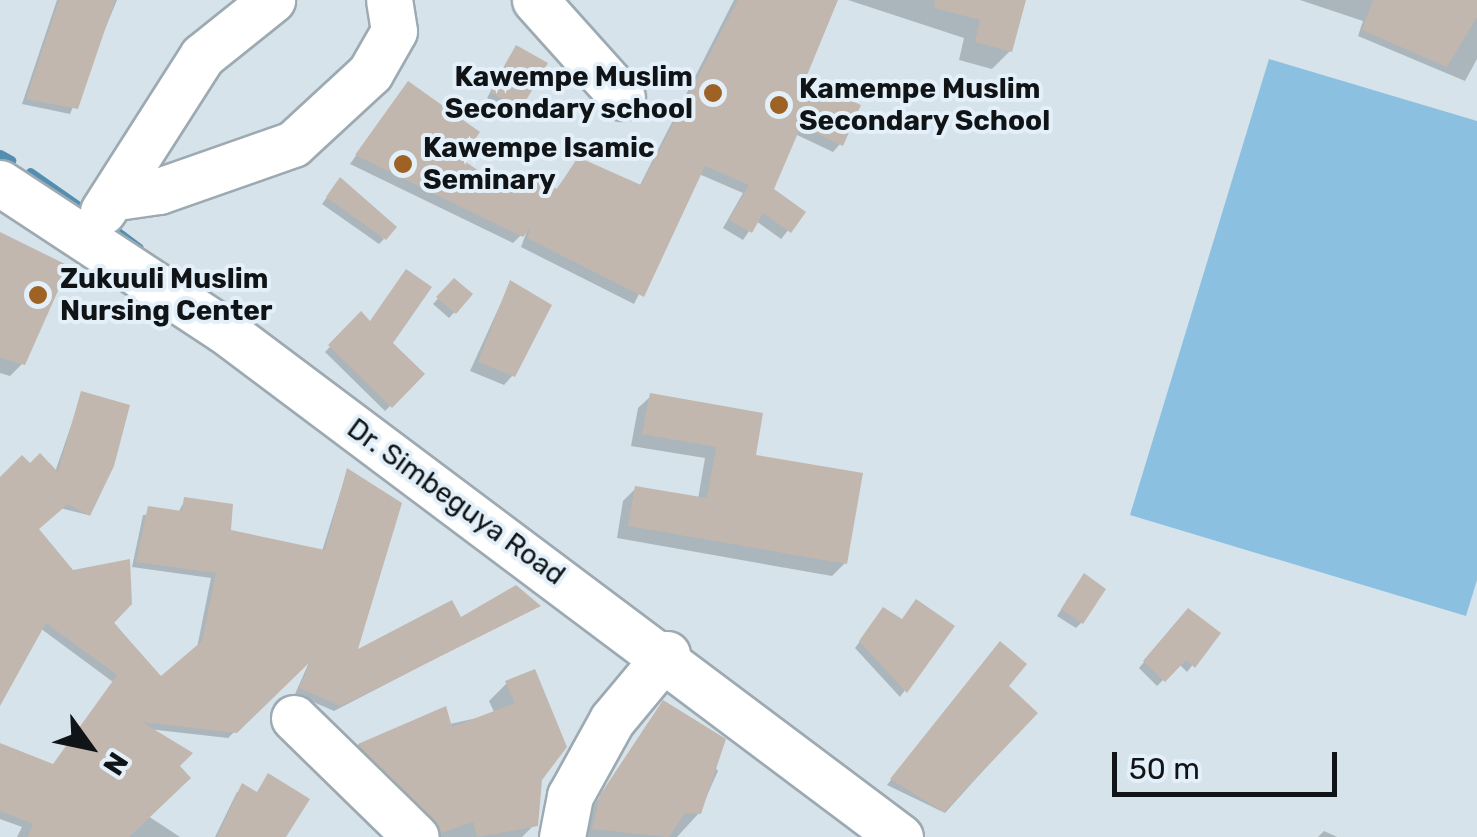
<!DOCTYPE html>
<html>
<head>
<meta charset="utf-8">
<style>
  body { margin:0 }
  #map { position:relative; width:1477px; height:837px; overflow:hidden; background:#d6e3eb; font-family:Rubik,sans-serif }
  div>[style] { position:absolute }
  .green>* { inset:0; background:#8cc0e0 }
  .shadow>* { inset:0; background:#0003 }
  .stream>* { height:9px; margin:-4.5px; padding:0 4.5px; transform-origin:4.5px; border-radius:4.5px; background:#538eb1 }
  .building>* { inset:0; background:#c2b7ae }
  .roads { filter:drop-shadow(2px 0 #9daab2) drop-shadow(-2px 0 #9daab2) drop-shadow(0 2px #9daab2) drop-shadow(0 -2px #9daab2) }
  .minor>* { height:45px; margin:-22.5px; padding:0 22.5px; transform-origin:22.5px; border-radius:22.5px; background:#fff }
  .dots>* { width:28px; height:28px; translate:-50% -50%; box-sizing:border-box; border:5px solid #e3f0f9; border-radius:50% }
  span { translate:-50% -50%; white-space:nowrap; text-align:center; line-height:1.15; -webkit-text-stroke:8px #e3f0f9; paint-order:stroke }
  .poi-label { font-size:28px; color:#101417; font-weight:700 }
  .right { translate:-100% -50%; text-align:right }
  .left { translate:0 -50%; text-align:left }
  .street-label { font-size:28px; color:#101417 }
  .north { position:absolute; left:40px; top:697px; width:100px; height:100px; -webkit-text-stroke:8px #e3f0f9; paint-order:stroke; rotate:123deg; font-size:28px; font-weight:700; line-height:40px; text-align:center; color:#101417 }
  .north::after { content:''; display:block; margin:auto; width:35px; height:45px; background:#101417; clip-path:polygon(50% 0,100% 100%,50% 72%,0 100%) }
  .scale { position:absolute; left:1112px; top:752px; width:225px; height:45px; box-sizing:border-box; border:5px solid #101417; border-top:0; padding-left:12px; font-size:30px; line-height:35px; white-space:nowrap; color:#101417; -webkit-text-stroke:8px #e3f0f9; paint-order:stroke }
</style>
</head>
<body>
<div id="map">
  <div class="green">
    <div style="clip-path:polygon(1269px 59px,1477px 121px,1477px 580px,1466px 616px,1130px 515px)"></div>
  </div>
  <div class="shadow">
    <div style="clip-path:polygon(57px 0,117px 0,70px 114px,22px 104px)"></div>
    <div style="clip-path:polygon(734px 0,786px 0,801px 81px,840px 144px,833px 152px,795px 134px,771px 189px,803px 212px,781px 239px,756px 221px,743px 240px,723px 228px,743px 193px,699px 174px,634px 304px,521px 247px,528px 228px,513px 243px,350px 164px,401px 92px,457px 160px,505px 191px,555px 191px,578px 160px,639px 187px)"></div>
    <div style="clip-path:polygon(848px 0,1024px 0,1010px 51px,992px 69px,959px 60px,964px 38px)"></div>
    <div style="clip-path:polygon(1300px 0,1477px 0,1477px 59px,1465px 81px,1358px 36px,1363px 21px)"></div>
    <div style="clip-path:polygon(511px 54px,519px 108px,514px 113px,487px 98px)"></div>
    <div style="clip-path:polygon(335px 186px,384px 239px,379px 244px,322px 204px)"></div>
    <div style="clip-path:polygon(0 238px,22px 364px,10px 376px,0 373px)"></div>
    <div style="clip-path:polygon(454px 281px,470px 295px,449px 318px,433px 304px)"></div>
    <div style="clip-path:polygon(510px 283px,513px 375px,504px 385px,470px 371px)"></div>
    <div style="clip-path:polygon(361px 315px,421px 375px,385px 411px,325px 352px)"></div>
    <div style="clip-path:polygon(82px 394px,88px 515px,60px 508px,36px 529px,161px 679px,197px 648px,211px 578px,132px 567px,143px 515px,178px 513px,185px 500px,228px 532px,322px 551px,347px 471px,354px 654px,537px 606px,334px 711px,295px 694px,311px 658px,228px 738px,148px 729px,177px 766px,148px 816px,180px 837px,17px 837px,22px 827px,0 819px,0 746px,52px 767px,113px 682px,40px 628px,0 701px,0 483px,30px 467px,55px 472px)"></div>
    <div style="clip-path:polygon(651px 396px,753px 457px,845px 563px,832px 576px,617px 538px,623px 501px,636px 488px,698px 499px,705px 458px,631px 446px,638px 408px)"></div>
    <div style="clip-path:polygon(1079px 582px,1081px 623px,1076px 628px,1057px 616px)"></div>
    <div style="clip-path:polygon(878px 616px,951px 627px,900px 697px,855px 648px)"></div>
    <div style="clip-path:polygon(1183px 616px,1218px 633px,1187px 672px,1179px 664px,1157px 686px,1139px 668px)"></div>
    <div style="clip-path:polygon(995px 650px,1005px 686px,1035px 713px,945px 813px,887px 785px)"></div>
    <div style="clip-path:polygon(507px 683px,564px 747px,539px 779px,535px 824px,522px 837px,412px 837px,342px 761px,359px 744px,495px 714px,489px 701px)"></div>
    <div style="clip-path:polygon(663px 703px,718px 771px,699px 813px,677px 837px,584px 837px,591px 810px)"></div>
    <div style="clip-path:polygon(268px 776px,283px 837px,215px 837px,237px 792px,256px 794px)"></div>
    <div style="clip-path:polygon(1324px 831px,1337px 837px,1318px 837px)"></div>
  </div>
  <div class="stream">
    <div style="left:0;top:154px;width:13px;rotate:29deg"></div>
    <div style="left:30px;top:172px;width:68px;rotate:34.9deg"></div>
    <div style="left:114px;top:229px;width:31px;rotate:37deg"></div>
  </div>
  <div class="building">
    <div style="clip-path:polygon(59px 0,115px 0,78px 109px,26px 99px)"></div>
    <div style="clip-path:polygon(738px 0,838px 0,805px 80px,861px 105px,843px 146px,801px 126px,774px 189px,806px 212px,791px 233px,763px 213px,752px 233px,729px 220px,749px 185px,705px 166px,644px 297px,527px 238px,531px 227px,523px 237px,355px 155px,408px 81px,480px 132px,461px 159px,505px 188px,523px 173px,557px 189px,578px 157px,641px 185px)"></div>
    <div style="clip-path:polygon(935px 0,1026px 0,1012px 52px,975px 42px,980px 20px,934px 8px)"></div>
    <div style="clip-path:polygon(1373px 0,1477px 0,1477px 17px,1447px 67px,1362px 30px)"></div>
    <div style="clip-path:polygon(516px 45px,548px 63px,521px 109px,490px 92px)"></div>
    <div style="clip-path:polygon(340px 177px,397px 227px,386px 240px,326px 197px)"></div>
    <div style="clip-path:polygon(0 232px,69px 266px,25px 365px,0 358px)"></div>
    <div style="clip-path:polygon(406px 269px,432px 287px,393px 343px,425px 374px,392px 408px,328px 345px,361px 311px,370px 321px)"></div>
    <div style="clip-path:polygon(454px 278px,473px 294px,456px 314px,436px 297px)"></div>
    <div style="clip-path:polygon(510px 280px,552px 305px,515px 377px,478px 362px)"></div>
    <div style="clip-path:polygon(81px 391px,130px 405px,114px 466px,90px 516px,68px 504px,39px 529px,73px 570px,130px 559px,132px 604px,114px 623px,161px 676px,202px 641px,216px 573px,136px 562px,148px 506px,182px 511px,184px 497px,233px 504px,231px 530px,325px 550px,347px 468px,402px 503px,358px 649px,452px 600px,461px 617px,516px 585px,541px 606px,341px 706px,299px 688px,311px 661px,237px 733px,142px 722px,193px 753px,180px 766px,191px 778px,129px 837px,28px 837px,33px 824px,0 811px,0 743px,53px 764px,117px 675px,46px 623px,0 706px,0 477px,22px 455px,30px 463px,40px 453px,58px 472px)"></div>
    <div style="clip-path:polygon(650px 393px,763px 413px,756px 455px,863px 473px,847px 564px,628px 526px,635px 486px,707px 498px,716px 447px,642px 434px)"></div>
    <div style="clip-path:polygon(1084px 573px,1106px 589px,1083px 624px,1061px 609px)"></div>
    <div style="clip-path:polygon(916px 599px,955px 626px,907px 693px,859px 641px,883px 607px,902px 619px)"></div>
    <div style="clip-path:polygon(1188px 608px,1221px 633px,1195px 668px,1186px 660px,1165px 682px,1143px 661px)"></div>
    <div style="clip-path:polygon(1000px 641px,1027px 664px,1009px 686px,1038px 713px,944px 812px,890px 779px)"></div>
    <div style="clip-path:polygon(535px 669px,567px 747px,542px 780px,538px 826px,477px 837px,473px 822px,441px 833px,358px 744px,446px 706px,452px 727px,515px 703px,505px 681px)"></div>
    <div style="clip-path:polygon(663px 700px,726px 739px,701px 814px,685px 813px,669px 837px,592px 829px,600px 795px)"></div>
    <div style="clip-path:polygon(268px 773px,310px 799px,286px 837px,217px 837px,242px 783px,257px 792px)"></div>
  </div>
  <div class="roads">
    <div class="minor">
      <div style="left:535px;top:0;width:130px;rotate:48.1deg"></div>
      <div style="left:0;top:183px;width:268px;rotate:33.3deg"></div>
      <div style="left:224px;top:330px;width:845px;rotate:36.87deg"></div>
      <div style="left:117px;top:197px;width:42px;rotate:-8.1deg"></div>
      <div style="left:159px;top:191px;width:142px;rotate:-19.3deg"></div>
      <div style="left:293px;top:144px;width:105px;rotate:-42.7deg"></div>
      <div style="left:370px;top:73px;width:48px;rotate:-60.3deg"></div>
      <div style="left:394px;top:31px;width:31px;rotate:-99deg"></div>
      <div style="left:103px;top:211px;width:184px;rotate:-57.4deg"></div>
      <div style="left:202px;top:56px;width:90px;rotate:-38.7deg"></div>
      <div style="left:294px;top:718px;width:170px;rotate:44.3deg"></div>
      <div style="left:562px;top:837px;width:42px;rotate:-79deg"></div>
      <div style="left:570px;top:796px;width:87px;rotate:-61.1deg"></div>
      <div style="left:612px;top:720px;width:86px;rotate:-50.2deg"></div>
    </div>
  </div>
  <div class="dots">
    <div style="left:713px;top:93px;background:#9e6225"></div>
    <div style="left:779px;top:105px;background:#9e6225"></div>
    <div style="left:403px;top:164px;background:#9e6225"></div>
    <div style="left:38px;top:295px;background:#9e6225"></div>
  </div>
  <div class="poi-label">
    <span class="right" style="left:693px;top:93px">Kawempe Muslim<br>Secondary school</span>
    <span class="left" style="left:799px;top:105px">Kamempe Muslim<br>Secondary School</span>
    <span class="left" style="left:423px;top:164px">Kawempe Isamic<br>Seminary</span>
    <span class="left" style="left:60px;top:295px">Zukuuli Muslim<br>Nursing Center</span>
  </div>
  <div class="street-label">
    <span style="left:456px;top:502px;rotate:36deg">Dr. Simbeguya Road</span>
  </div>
  <div class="north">N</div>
  <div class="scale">50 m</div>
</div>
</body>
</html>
